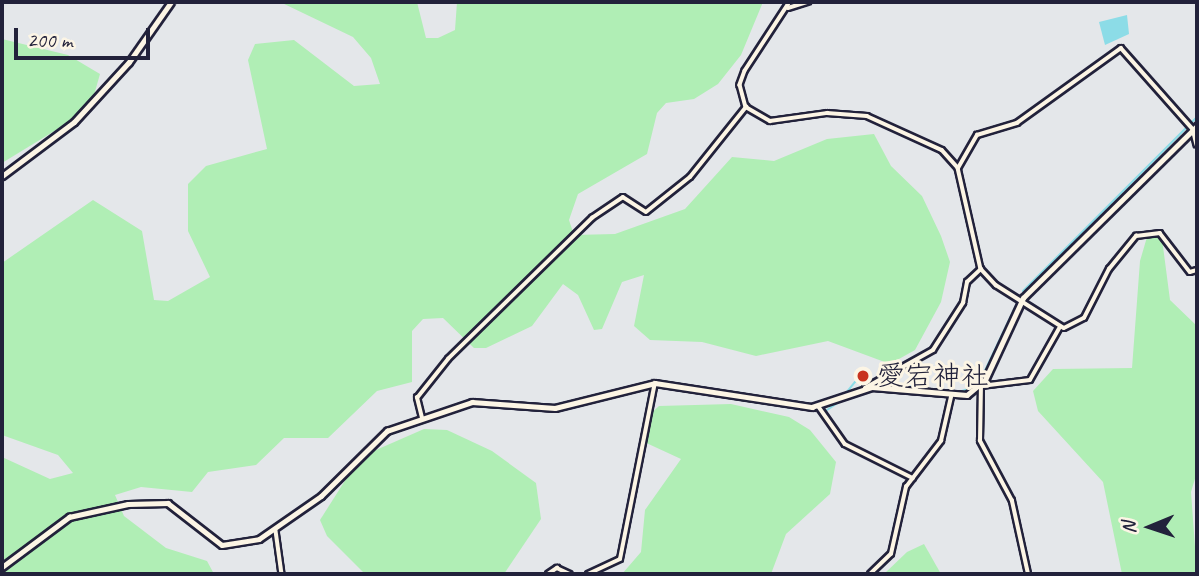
<!DOCTYPE html>
<html>
<head>
<meta charset="utf-8">
<style>
  body { margin:0 }
  #map { position:relative; width:1199px; height:576px; overflow:hidden; background:#e4e7ea; font-family:Caveat,"Klee One",sans-serif }
  div>[style] { position:absolute }
  .green>* { inset:0; background:#b0eeb5 }
  .water>* { inset:0; background:#8cdce7 }
  .stream>* { height:2px; margin:-1px; padding:0 1px; transform-origin:1px; border-radius:1px; background:#8cdce7 }
  .roads { filter:drop-shadow(2px 0 #22223b) drop-shadow(-2px 0 #22223b) drop-shadow(0 2px #22223b) drop-shadow(0 -2px #22223b) }
  .minor>* { height:3.5px; margin:-1.75px; padding:0 1.75px; transform-origin:1.75px; border-radius:1.75px; background:#fcf5e5 }
  .tertiary>* { height:4.5px; margin:-2.25px; padding:0 2.25px; transform-origin:2.25px; border-radius:2.25px; background:#fcf5e5 }
  .secondary>* { height:5px; margin:-2.5px; padding:0 2.5px; transform-origin:2.5px; border-radius:2.5px; background:#fcf5e5 }
  .dots>* { width:19px; height:19px; translate:-50% -50%; box-sizing:border-box; border:4px solid #fcf5e5; border-radius:50% }
  span { translate:-50% -50%; white-space:nowrap; text-align:center; line-height:1.15; -webkit-text-stroke:6px #fcf5e5; paint-order:stroke }
  .poi-label { font-size:28px; color:#22223b }
  .left { translate:0 -50%; text-align:left }
  .frame { position:absolute; inset:0; border:4px solid #22223b; pointer-events:none }
  .north { position:absolute; left:1115px; top:492px; width:70px; height:70px; -webkit-text-stroke:5px #fcf5e5; paint-order:stroke; rotate:268deg; font-size:19px; font-weight:700; line-height:28px; text-align:center; color:#22223b }
  .north::after { content:''; display:block; margin:auto; width:24px; height:32px; background:#22223b; clip-path:polygon(50% 0,100% 100%,50% 72%,0 100%) }
  .scale { position:absolute; left:14px; top:28px; width:136px; height:32px; box-sizing:border-box; border:4px solid #22223b; border-top:0; padding-left:9px; font-size:21px; line-height:24px; white-space:nowrap; color:#22223b; -webkit-text-stroke:5px #fcf5e5; paint-order:stroke }
</style>
</head>
<body>
<div id="map">
  <div class="green">
    <div style="clip-path:polygon(280px 2px,417px 2px,426px 38px,438px 38px,455px 30px,457px 2px,763px 2px,741px 55px,718px 84px,694px 99px,666px 103px,657px 113px,647px 154px,578px 194px,569px 220px,574px 235px,615px 234px,685px 209px,732px 157px,774px 161px,827px 139px,874px 134px,891px 166px,922px 196px,941px 236px,950px 262px,941px 302px,915px 350px,890px 364px,828px 341px,756px 356px,702px 342px,650px 340px,634px 326px,644px 275px,622px 282px,602px 329px,594px 330px,578px 295px,563px 284px,532px 326px,486px 348px,474px 348px,443px 318px,423px 319px,412px 331px,412px 382px,377px 391px,328px 438px,284px 438px,256px 465px,208px 472px,192px 492px,141px 487px,115px 495px,124px 516px,166px 548px,207px 561px,214px 574px,2px 574px,2px 457px,50px 479px,73px 473px,58px 455px,2px 435px,2px 263px,93px 200px,142px 231px,154px 300px,168px 301px,210px 277px,188px 231px,188px 184px,206px 166px,267px 149px,248px 60px,255px 44px,294px 40px,354px 86px,380px 84px,371px 58px,353px 37px)"></div>
    <div style="clip-path:polygon(2px 39px,68px 55px,100px 74px,92px 102px,74px 119px,2px 163px)"></div>
    <div style="clip-path:polygon(1161px 231px,1170px 300px,1197px 326px,1197px 472px,1191px 492px,1197px 574px,1122px 574px,1103px 482px,1038px 411px,1033px 391px,1053px 369px,1132px 368px,1140px 261px,1147px 237px)"></div>
    <div style="clip-path:polygon(731px 404px,789px 417px,810px 430px,836px 462px,830px 494px,786px 534px,771px 574px,622px 574px,641px 552px,645px 510px,681px 459px,642px 441px,648px 416px,659px 406px)"></div>
    <div style="clip-path:polygon(424px 429px,447px 430px,492px 451px,536px 483px,541px 519px,504px 574px,365px 574px,327px 536px,320px 520px,360px 457px)"></div>
    <div style="clip-path:polygon(924px 544px,941px 574px,884px 574px,907px 552px)"></div>
  </div>
  <div class="water">
    <div style="clip-path:polygon(1127px 15px,1129px 34px,1105px 45px,1099px 22px)"></div>
  </div>
  <div class="stream">
    <div style="left:1023px;top:291px;width:246px;rotate:-45deg"></div>
    <div style="left:980px;top:381px;width:89px;rotate:-64.6deg"></div>
    <div style="left:880px;top:382px;width:61px;rotate:8.5deg"></div>
    <div style="left:959px;top:392px;width:16px;rotate:-18deg"></div>
    <div style="left:846px;top:393px;width:14px;rotate:-51deg"></div>
    <div style="left:855px;top:382px;width:19px;rotate:-3deg"></div>
    <div style="left:979px;top:397px;width:40px;rotate:91.4deg"></div>
    <div style="left:978px;top:437px;width:17px;rotate:66deg"></div>
    <div style="left:827px;top:410px;width:14px;rotate:-34deg"></div>
  </div>
  <div class="roads">
    <div class="minor">
      <div style="left:790px;top:2px;width:82px;rotate:123.1deg"></div>
      <div style="left:745px;top:71px;width:15px;rotate:110deg"></div>
      <div style="left:740px;top:85px;width:23px;rotate:75deg"></div>
      <div style="left:746px;top:107px;width:28px;rotate:30deg"></div>
      <div style="left:770px;top:121px;width:58px;rotate:-8deg"></div>
      <div style="left:827px;top:113px;width:40px;rotate:4.3deg"></div>
      <div style="left:867px;top:116px;width:82px;rotate:24.4deg"></div>
      <div style="left:942px;top:150px;width:24px;rotate:48deg"></div>
      <div style="left:958px;top:168px;width:104px;rotate:77.2deg"></div>
      <div style="left:981px;top:269px;width:22px;rotate:47deg"></div>
      <div style="left:996px;top:285px;width:80px;rotate:32.3deg"></div>
      <div style="left:1064px;top:328px;width:22px;rotate:-27deg"></div>
      <div style="left:1084px;top:318px;width:55px;rotate:-63deg"></div>
      <div style="left:1109px;top:269px;width:43px;rotate:-50.7deg"></div>
      <div style="left:1136px;top:236px;width:24px;rotate:-7deg"></div>
      <div style="left:1160px;top:233px;width:49px;rotate:52.4deg"></div>
      <div style="left:1190px;top:272px;width:7px;rotate:-16deg"></div>
      <div style="left:788px;top:8px;width:21px;rotate:-17deg"></div>
      <div style="left:958px;top:168px;width:38px;rotate:-60deg"></div>
      <div style="left:977px;top:135px;width:42px;rotate:-16.7deg"></div>
      <div style="left:1017px;top:123px;width:128px;rotate:-35.8deg"></div>
      <div style="left:1121px;top:48px;width:108px;rotate:48.4deg"></div>
      <div style="left:1193px;top:129px;width:16px;rotate:76deg"></div>
      <div style="left:865px;top:388px;width:78px;rotate:-29.2deg"></div>
      <div style="left:933px;top:350px;width:56px;rotate:-57.4deg"></div>
      <div style="left:963px;top:303px;width:21px;rotate:-79deg"></div>
      <div style="left:967px;top:282px;width:19px;rotate:-43deg"></div>
      <div style="left:819px;top:407px;width:45px;rotate:54.9deg"></div>
      <div style="left:845px;top:444px;width:76px;rotate:26.6deg"></div>
      <div style="left:422px;top:418px;width:21px;rotate:-104deg"></div>
      <div style="left:417px;top:398px;width:50px;rotate:-51.5deg"></div>
      <div style="left:448px;top:359px;width:202px;rotate:-44.4deg"></div>
      <div style="left:592px;top:218px;width:37px;rotate:-34deg"></div>
      <div style="left:623px;top:197px;width:27px;rotate:33deg"></div>
      <div style="left:646px;top:212px;width:56px;rotate:-38.5deg"></div>
      <div style="left:690px;top:177px;width:90px;rotate:-51.3deg"></div>
      <div style="left:276px;top:531px;width:43px;rotate:82.1deg"></div>
      <div style="left:548px;top:574px;width:11px;rotate:-34deg"></div>
      <div style="left:557px;top:568px;width:14px;rotate:25deg"></div>
      <div style="left:588px;top:574px;width:35px;rotate:-25deg"></div>
      <div style="left:620px;top:559px;width:179px;rotate:-78.8deg"></div>
      <div style="left:870px;top:574px;width:29px;rotate:-44deg"></div>
      <div style="left:891px;top:554px;width:69px;rotate:-77.4deg"></div>
      <div style="left:906px;top:487px;width:58px;rotate:-52.7deg"></div>
      <div style="left:941px;top:441px;width:45px;rotate:-77.2deg"></div>
      <div style="left:1028px;top:574px;width:75px;rotate:-102.4deg"></div>
      <div style="left:1012px;top:501px;width:68px;rotate:-118.1deg"></div>
      <div style="left:980px;top:441px;width:55px;rotate:-89deg"></div>
      <div style="left:981px;top:386px;width:49px;rotate:-7deg"></div>
      <div style="left:1030px;top:380px;width:61px;rotate:-60.5deg"></div>
    </div>
    <div class="tertiary">
      <div style="left:2px;top:567px;width:84px;rotate:-36.7deg"></div>
      <div style="left:69px;top:517px;width:60px;rotate:-12.4deg"></div>
      <div style="left:128px;top:504px;width:40px;rotate:-1.4deg"></div>
      <div style="left:168px;top:503px;width:68px;rotate:37.9deg"></div>
      <div style="left:222px;top:545px;width:37px;rotate:-9deg"></div>
      <div style="left:259px;top:539px;width:75px;rotate:-34.7deg"></div>
      <div style="left:321px;top:496px;width:93px;rotate:-44.6deg"></div>
      <div style="left:387px;top:431px;width:90px;rotate:-18.8deg"></div>
      <div style="left:472px;top:402px;width:83px;rotate:4.1deg"></div>
      <div style="left:555px;top:408px;width:103px;rotate:-14deg"></div>
      <div style="left:655px;top:383px;width:159px;rotate:8.7deg"></div>
      <div style="left:812px;top:407px;width:63px;rotate:-18.4deg"></div>
      <div style="left:872px;top:387px;width:95px;rotate:4.8deg"></div>
      <div style="left:967px;top:395px;width:23px;rotate:-40deg"></div>
      <div style="left:985px;top:380px;width:90px;rotate:-65.1deg"></div>
      <div style="left:1023px;top:298px;width:245px;rotate:-44.7deg"></div>
    </div>
    <div class="secondary">
      <div style="left:2px;top:176px;width:90px;rotate:-36.9deg"></div>
      <div style="left:74px;top:122px;width:81px;rotate:-47.5deg"></div>
      <div style="left:129px;top:62px;width:73px;rotate:-55deg"></div>
    </div>
  </div>
  <div class="dots">
    <div style="left:863px;top:376px;background:#c8321e"></div>
  </div>
  <div class="poi-label">
    <span class="left" style="left:877px;top:376px">愛宕神社</span>
  </div>
  <div class="frame"></div>
  <div class="north">N</div>
  <div class="scale">200 m</div>
</div>
</body>
</html>
